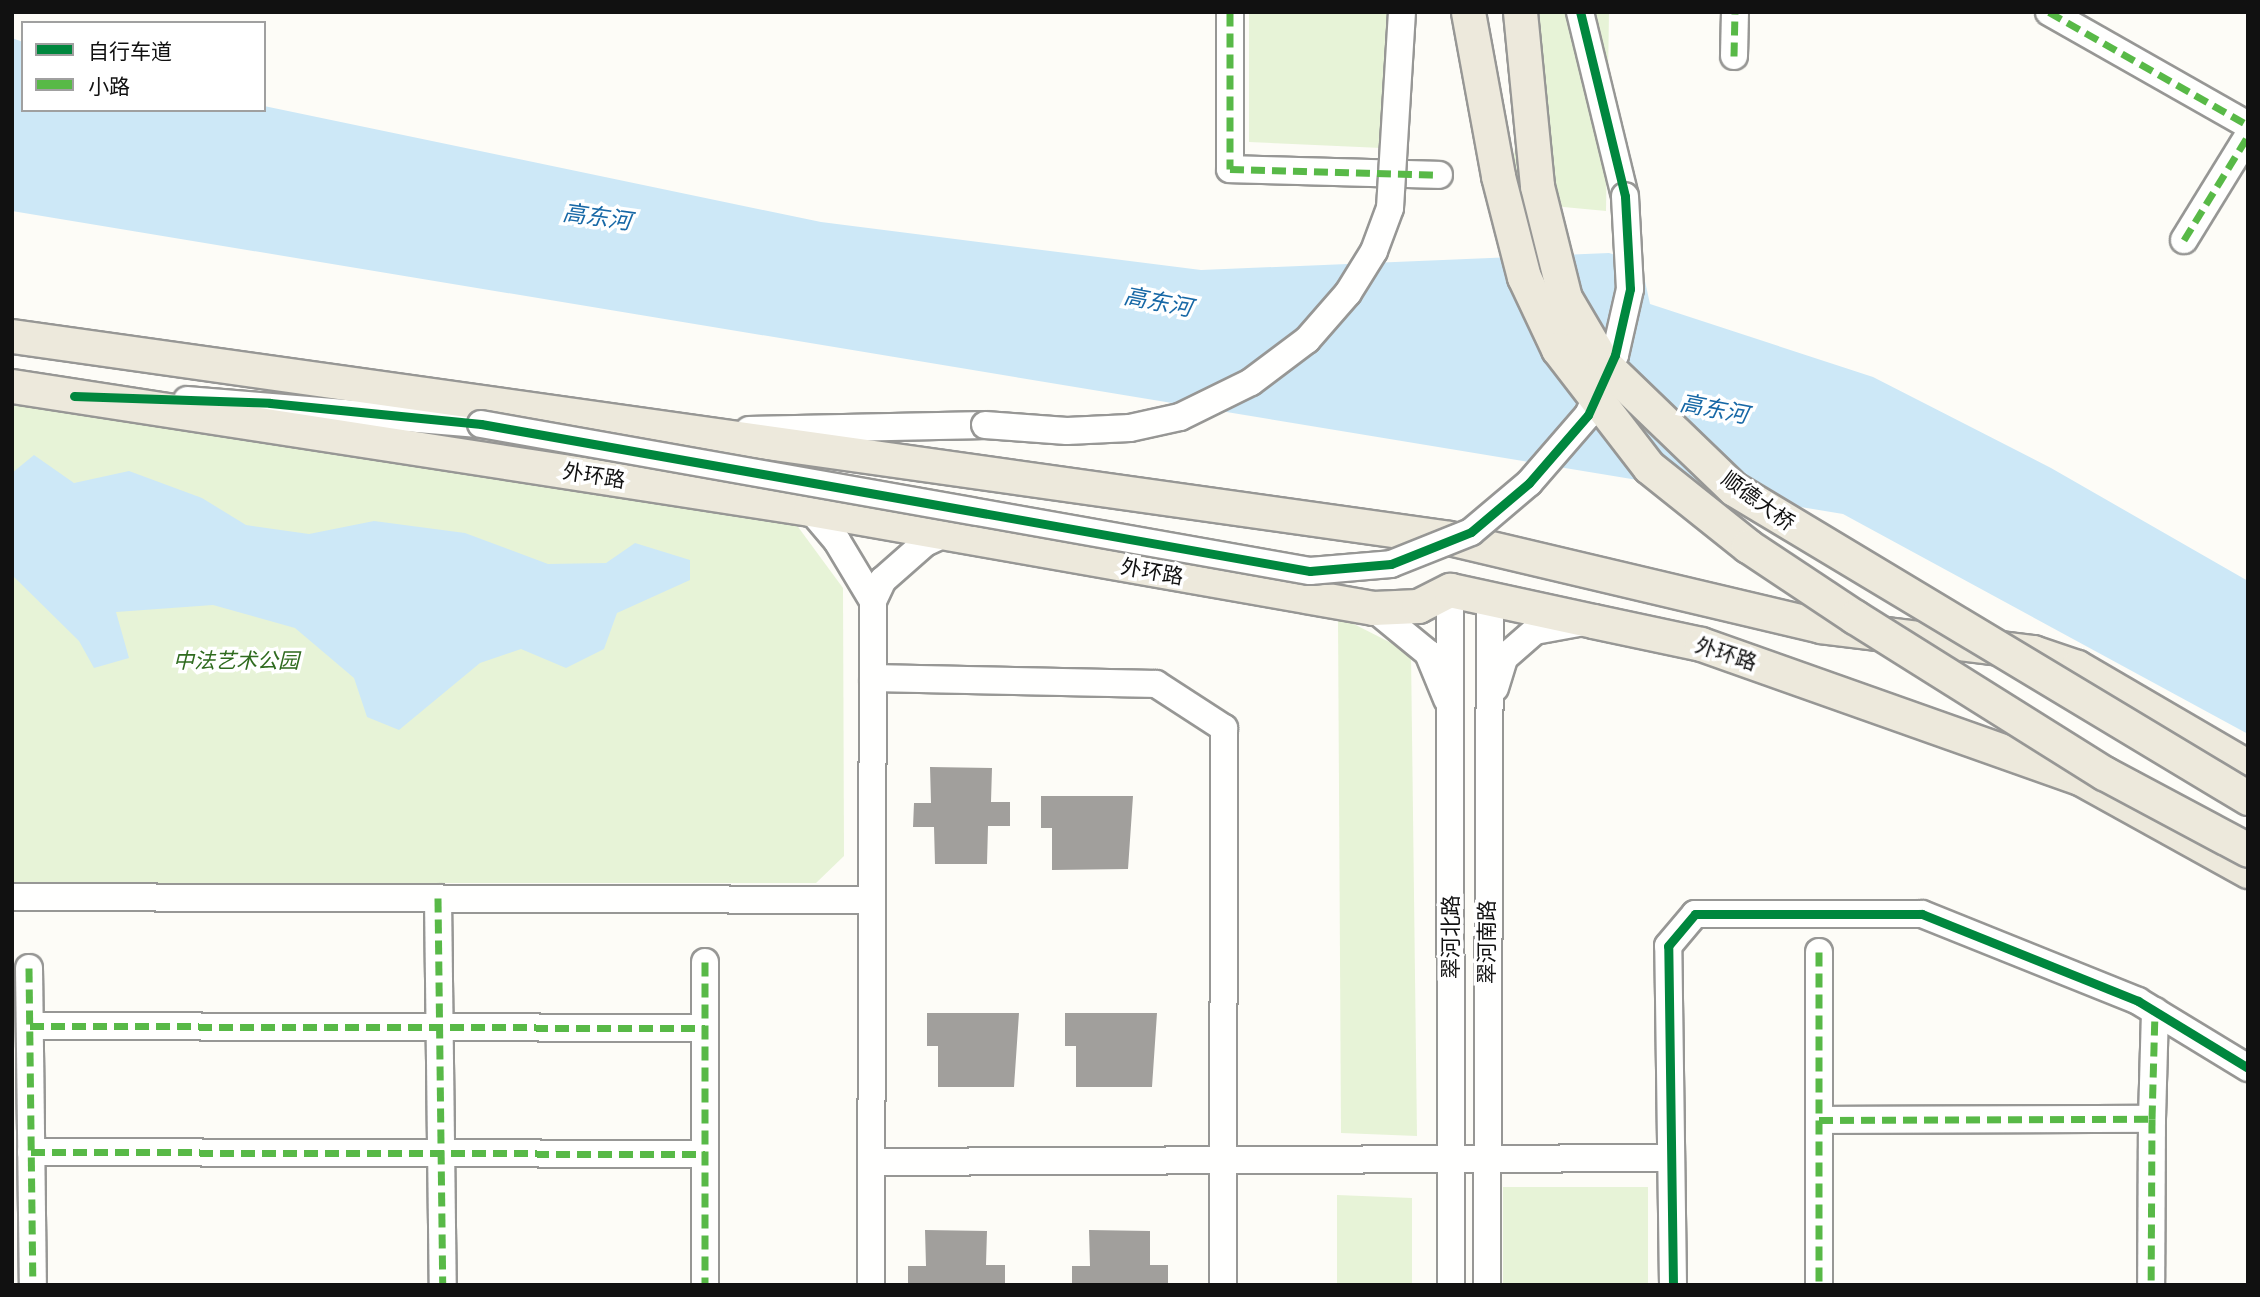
<!DOCTYPE html>
<html>
<head>
<meta charset="utf-8">
<style>
  body { margin:0 }
  #map { position:relative; width:2260px; height:1297px; overflow:hidden; background:#fdfcf7; font-family:Lora,"Noto Sans SC",serif }
  div>[style] { position:absolute }
  .green>* { inset:0; background:#e7f3d7 }
  .water>* { inset:0; background:#cde8f7 }
  .building>* { inset:0; background:#a19f9c }
  .roads { filter:drop-shadow(2px 0 #979795) drop-shadow(-2px 0 #979795) drop-shadow(0 2px #979795) drop-shadow(0 -2px #979795) }
  .minor>* { height:26px; margin:-13px; padding:0 13px; transform-origin:13px; border-radius:13px; background:#fffffe }
  .major>* { height:33px; margin:-16.5px; padding:0 16.5px; transform-origin:16.5px; border-radius:16.5px; background:#ede9dc }
  .bridges { filter:drop-shadow(2px 0 #979795) drop-shadow(-2px 0 #979795) drop-shadow(0 2px #979795) drop-shadow(0 -2px #979795) }
  .minor-bridge>* { height:26px; margin:-13px; padding:0 13px; transform-origin:13px; border-radius:13px; background:#fffffe }
  .major-bridge>* { height:33px; margin:-16.5px; padding:0 16.5px; transform-origin:16.5px; border-radius:16.5px; background:#ede9dc }
  .quiet>* { height:7px; margin-top:-3.5px; transform-origin:0; background:repeating-linear-gradient(90deg,#58b947 0 14px,transparent 0 21px) }
  .cycleway>* { height:9px; margin:-4.5px; padding:0 4.5px; transform-origin:4.5px; border-radius:4.5px; background:#00873e }
  span { translate:-50% -50%; white-space:nowrap; text-align:center; line-height:1.15; -webkit-text-stroke:7px #fff; paint-order:stroke }
  .street-label { font-size:21px; color:#111 }
  .park-label { font-size:21px; color:#2f6b1f; font-style:italic }
  .water-label { font-size:23px; color:#1768a6; font-style:italic }
  .frame { position:absolute; inset:0; border:14px solid #111; pointer-events:none }
  .legend { position:absolute; left:21px; top:21px; width:245px; height:91px; box-sizing:border-box; background:#fff; border:2px solid #a0a0a0; margin:0; padding:9px 12px; list-style:none; font-size:21px; color:#111 }
  .legend li { display:flex; align-items:center; gap:14px; height:35px }
  .legend b { width:35px; border:2px solid #a0a0a0 }
</style>
</head>
<body>
<div id="map">
  <div class="green">
    <div style="clip-path:polygon(1249px 12px,1404px 12px,1404px 149px,1249px 142px)"></div>
    <div style="clip-path:polygon(1520px 12px,1609px 12px,1606px 211px,1510px 202px,1522px 67px)"></div>
    <div style="clip-path:polygon(12px 404px,790px 516px,843px 588px,844px 856px,816px 883px,12px 883px)"></div>
    <div style="clip-path:polygon(1338px 616px,1411px 653px,1417px 1136px,1341px 1133px)"></div>
    <div style="clip-path:polygon(1503px 1187px,1648px 1187px,1648px 1285px,1503px 1285px)"></div>
    <div style="clip-path:polygon(1337px 1195px,1412px 1198px,1412px 1285px,1337px 1285px)"></div>
  </div>
  <div class="water">
    <div style="clip-path:polygon(12px 38px,23px 42px,23px 110px,264px 106px,821px 222px,1201px 270px,1609px 253px,1641px 263px,1650px 304px,1873px 377px,2051px 468px,2248px 581px,2248px 734px,1843px 514px,12px 211px)"></div>
    <div style="clip-path:polygon(34px 455px,74px 483px,129px 471px,202px 498px,246px 525px,309px 534px,374px 521px,465px 533px,548px 564px,606px 563px,635px 543px,690px 560px,690px 580px,617px 613px,604px 649px,566px 668px,521px 649px,480px 663px,399px 730px,367px 717px,354px 678px,295px 628px,213px 605px,116px 612px,129px 658px,94px 668px,79px 641px,12px 575px,12px 473px)"></div>
  </div>
  <div class="building">
    <div style="clip-path:polygon(930px 767px,992px 768px,991px 802px,1010px 802px,1010px 826px,988px 826px,987px 864px,935px 864px,934px 827px,913px 827px,914px 803px,931px 803px)"></div>
    <div style="clip-path:polygon(1041px 796px,1133px 796px,1128px 869px,1052px 870px,1052px 828px,1041px 828px)"></div>
    <div style="clip-path:polygon(927px 1013px,1019px 1013px,1014px 1087px,938px 1087px,938px 1046px,927px 1046px)"></div>
    <div style="clip-path:polygon(1065px 1013px,1157px 1013px,1152px 1087px,1076px 1087px,1076px 1046px,1065px 1046px)"></div>
    <div style="clip-path:polygon(925px 1230px,987px 1231px,986px 1265px,1005px 1265px,1005px 1285px,908px 1285px,908px 1266px,926px 1266px)"></div>
    <div style="clip-path:polygon(1089px 1230px,1150px 1231px,1150px 1265px,1168px 1265px,1168px 1285px,1072px 1285px,1072px 1266px,1090px 1266px)"></div>
  </div>
  <div class="roads">
    <div class="minor">
      <div style="left:1230px;top:12px;width:157px;rotate:90deg"></div>
      <div style="left:1230px;top:169px;width:209px;rotate:1.6deg"></div>
      <div style="left:1580px;top:12px;width:189px;rotate:76.3deg"></div>
      <div style="left:2049px;top:12px;width:229px;rotate:29.6deg"></div>
      <div style="left:1734px;top:56px;width:44px;rotate:-88.7deg"></div>
      <div style="left:2184px;top:240px;width:122px;rotate:-58.4deg"></div>
      <div style="left:187px;top:400px;width:295px;rotate:4.7deg"></div>
      <div style="left:749px;top:430px;width:236px;rotate:-1.2deg"></div>
      <div style="left:810px;top:509px;width:42px;rotate:49.8deg"></div>
      <div style="left:837px;top:541px;width:70px;rotate:59deg"></div>
      <div style="left:873px;top:601px;width:684px;rotate:90.17deg"></div>
      <div style="left:1450px;top:590px;width:695px;rotate:89.92deg"></div>
      <div style="left:873px;top:601px;width:23px;rotate:-65deg"></div>
      <div style="left:883px;top:580px;width:56px;rotate:-41.4deg"></div>
      <div style="left:925px;top:543px;width:21px;rotate:-25deg"></div>
      <div style="left:1373px;top:608px;width:71px;rotate:39.3deg"></div>
      <div style="left:1428px;top:653px;width:50px;rotate:67.6deg"></div>
      <div style="left:873px;top:678px;width:283px;rotate:1.2deg"></div>
      <div style="left:1156px;top:684px;width:81px;rotate:32.9deg"></div>
      <div style="left:1224px;top:728px;width:557px;rotate:90.1deg"></div>
      <div style="left:1495px;top:688px;width:31px;rotate:-73deg"></div>
      <div style="left:1504px;top:658px;width:41px;rotate:-41.1deg"></div>
      <div style="left:1535px;top:631px;width:50px;rotate:-10.4deg"></div>
      <div style="left:12px;top:897px;width:860px;rotate:0.2deg"></div>
      <div style="left:438px;top:898px;width:387px;rotate:89.3deg"></div>
      <div style="left:1819px;top:952px;width:333px;rotate:90deg"></div>
      <div style="left:705px;top:962px;width:323px;rotate:90deg"></div>
      <div style="left:29px;top:968px;width:317px;rotate:89.3deg"></div>
      <div style="left:30px;top:1026px;width:675px;rotate:0.17deg"></div>
      <div style="left:2152px;top:1119px;width:108px;rotate:-88.4deg"></div>
      <div style="left:1819px;top:1120px;width:333px;rotate:-0.2deg"></div>
      <div style="left:2152px;top:1119px;width:166px;rotate:90.3deg"></div>
      <div style="left:31px;top:1152px;width:674px;rotate:0.17deg"></div>
      <div style="left:871px;top:1162px;width:800px;rotate:-0.29deg"></div>
      <div style="left:1487px;top:1285px;width:687px;rotate:-89.75deg"></div>
      <div style="left:1673px;top:1285px;width:339px;rotate:-90.8deg"></div>
      <div style="left:1668px;top:946px;width:42px;rotate:-49.8deg"></div>
      <div style="left:1695px;top:914px;width:227px"></div>
      <div style="left:1922px;top:914px;width:233px;rotate:21.9deg"></div>
      <div style="left:2138px;top:1001px;width:129px;rotate:31.3deg"></div>
    </div>
    <div class="major">
      <div style="left:12px;top:336px;width:1451px;rotate:8deg"></div>
      <div style="left:1449px;top:538px;width:381px;rotate:13.3deg"></div>
      <div style="left:1820px;top:626px;width:215px;rotate:7deg"></div>
      <div style="left:2033px;top:652px;width:46px;rotate:18.8deg"></div>
      <div style="left:2077px;top:667px;width:198px;rotate:30.3deg"></div>
      <div style="left:12px;top:386px;width:807px;rotate:8.76deg"></div>
      <div style="left:810px;top:509px;width:572px;rotate:9.97deg"></div>
      <div style="left:1373px;top:608px;width:45px;rotate:-2.5deg"></div>
      <div style="left:1418px;top:606px;width:36px;rotate:-27deg"></div>
      <div style="left:1450px;top:590px;width:146px;rotate:12.2deg"></div>
      <div style="left:1593px;top:621px;width:110px;rotate:12deg"></div>
      <div style="left:1701px;top:644px;width:402px;rotate:19.5deg"></div>
      <div style="left:2080px;top:778px;width:192px;rotate:29deg"></div>
    </div>
  </div>
  <div class="bridges">
    <div class="minor-bridge">
      <div style="left:481px;top:424px;width:842px;rotate:10.06deg"></div>
      <div style="left:1310px;top:571px;width:81px;rotate:-4.9deg"></div>
      <div style="left:1391px;top:564px;width:86px;rotate:-21.8deg"></div>
      <div style="left:1471px;top:532px;width:76px;rotate:-40.2deg"></div>
      <div style="left:1529px;top:483px;width:90px;rotate:-49.1deg"></div>
      <div style="left:1588px;top:415px;width:66px;rotate:-65.8deg"></div>
      <div style="left:1615px;top:355px;width:68px;rotate:-77.2deg"></div>
      <div style="left:1630px;top:289px;width:93px;rotate:-93.1deg"></div>
      <div style="left:985px;top:425px;width:82px;rotate:4.2deg"></div>
      <div style="left:1067px;top:431px;width:63px;rotate:-2.7deg"></div>
      <div style="left:1130px;top:428px;width:51px;rotate:-12.4deg"></div>
      <div style="left:1180px;top:417px;width:79px;rotate:-26.2deg"></div>
      <div style="left:1251px;top:382px;width:70px;rotate:-36.9deg"></div>
      <div style="left:1307px;top:340px;width:62px;rotate:-48.9deg"></div>
      <div style="left:1348px;top:293px;width:49px;rotate:-58.2deg"></div>
      <div style="left:1374px;top:251px;width:46px;rotate:-69.6deg"></div>
      <div style="left:1390px;top:208px;width:196px;rotate:-86.5deg"></div>
    </div>
    <div class="major-bridge">
      <div style="left:1468px;top:12px;width:167px;rotate:79.6deg"></div>
      <div style="left:1498px;top:176px;width:104px;rotate:75.6deg"></div>
      <div style="left:1524px;top:277px;width:80px;rotate:64.7deg"></div>
      <div style="left:1558px;top:349px;width:149px;rotate:52.4deg"></div>
      <div style="left:1649px;top:467px;width:127px;rotate:38.6deg"></div>
      <div style="left:1748px;top:546px;width:128px;rotate:33.6deg"></div>
      <div style="left:1855px;top:617px;width:294px;rotate:32.1deg"></div>
      <div style="left:2104px;top:773px;width:163px;rotate:28.1deg"></div>
      <div style="left:1520px;top:12px;width:175px;rotate:84.4deg"></div>
      <div style="left:1537px;top:186px;width:115px;rotate:76deg"></div>
      <div style="left:1565px;top:298px;width:77px;rotate:59.4deg"></div>
      <div style="left:1604px;top:364px;width:180px;rotate:43.9deg"></div>
      <div style="left:1734px;top:489px;width:600px;rotate:31.01deg"></div>
    </div>
  </div>
  <div class="quiet">
    <div style="left:1230px;top:12px;width:157px;rotate:90deg"></div>
    <div style="left:1230px;top:169px;width:209px;rotate:1.6deg"></div>
    <div style="left:2049px;top:12px;width:229px;rotate:29.6deg"></div>
    <div style="left:1734px;top:56px;width:44px;rotate:-88.7deg"></div>
    <div style="left:2184px;top:240px;width:122px;rotate:-58.4deg"></div>
    <div style="left:438px;top:898px;width:387px;rotate:89.3deg"></div>
    <div style="left:1819px;top:952px;width:333px;rotate:90deg"></div>
    <div style="left:705px;top:962px;width:323px;rotate:90deg"></div>
    <div style="left:29px;top:968px;width:317px;rotate:89.3deg"></div>
    <div style="left:30px;top:1026px;width:675px;rotate:0.17deg"></div>
    <div style="left:2152px;top:1119px;width:108px;rotate:-88.4deg"></div>
    <div style="left:1819px;top:1120px;width:333px;rotate:-0.2deg"></div>
    <div style="left:2152px;top:1119px;width:166px;rotate:90.3deg"></div>
    <div style="left:31px;top:1152px;width:674px;rotate:0.17deg"></div>
  </div>
  <div class="cycleway">
    <div style="left:74px;top:396px;width:196px;rotate:2deg"></div>
    <div style="left:270px;top:403px;width:212px;rotate:5.7deg"></div>
    <div style="left:481px;top:424px;width:842px;rotate:10.06deg"></div>
    <div style="left:1310px;top:571px;width:81px;rotate:-4.9deg"></div>
    <div style="left:1391px;top:564px;width:86px;rotate:-21.8deg"></div>
    <div style="left:1471px;top:532px;width:76px;rotate:-40.2deg"></div>
    <div style="left:1529px;top:483px;width:90px;rotate:-49.1deg"></div>
    <div style="left:1588px;top:415px;width:66px;rotate:-65.8deg"></div>
    <div style="left:1615px;top:355px;width:68px;rotate:-77.2deg"></div>
    <div style="left:1630px;top:289px;width:93px;rotate:-93.1deg"></div>
    <div style="left:1625px;top:196px;width:189px;rotate:-103.7deg"></div>
    <div style="left:1673px;top:1285px;width:339px;rotate:-90.8deg"></div>
    <div style="left:1668px;top:946px;width:42px;rotate:-49.8deg"></div>
    <div style="left:1695px;top:914px;width:227px"></div>
    <div style="left:1922px;top:914px;width:233px;rotate:21.9deg"></div>
    <div style="left:2138px;top:1001px;width:129px;rotate:31.3deg"></div>
  </div>
  <div class="street-label">
    <span style="left:594px;top:476px;rotate:9deg">外环路</span>
    <span style="left:1758px;top:501px;rotate:36deg">顺德大桥</span>
    <span style="left:1152px;top:572px;rotate:10deg">外环路</span>
    <span style="left:1726px;top:654px;rotate:18deg">外环路</span>
    <span style="left:1451px;top:937px;rotate:-90deg">翠河北路</span>
    <span style="left:1487px;top:942px;rotate:-90deg">翠河南路</span>
  </div>
  <div class="park-label">
    <span style="left:236px;top:661px">中法艺术公园</span>
  </div>
  <div class="water-label">
    <span style="left:597px;top:217px;rotate:8deg">高东河</span>
    <span style="left:1158px;top:302px;rotate:11deg">高东河</span>
    <span style="left:1714px;top:409px;rotate:11deg">高东河</span>
  </div>
  <div class="frame"></div>
  <ul class="legend">
  <li><b style="height:9px;background:#00873e"></b>自行车道</li>
  <li><b style="height:9px;background:#58b947"></b>小路</li>
  </ul>
</div>
</body>
</html>
